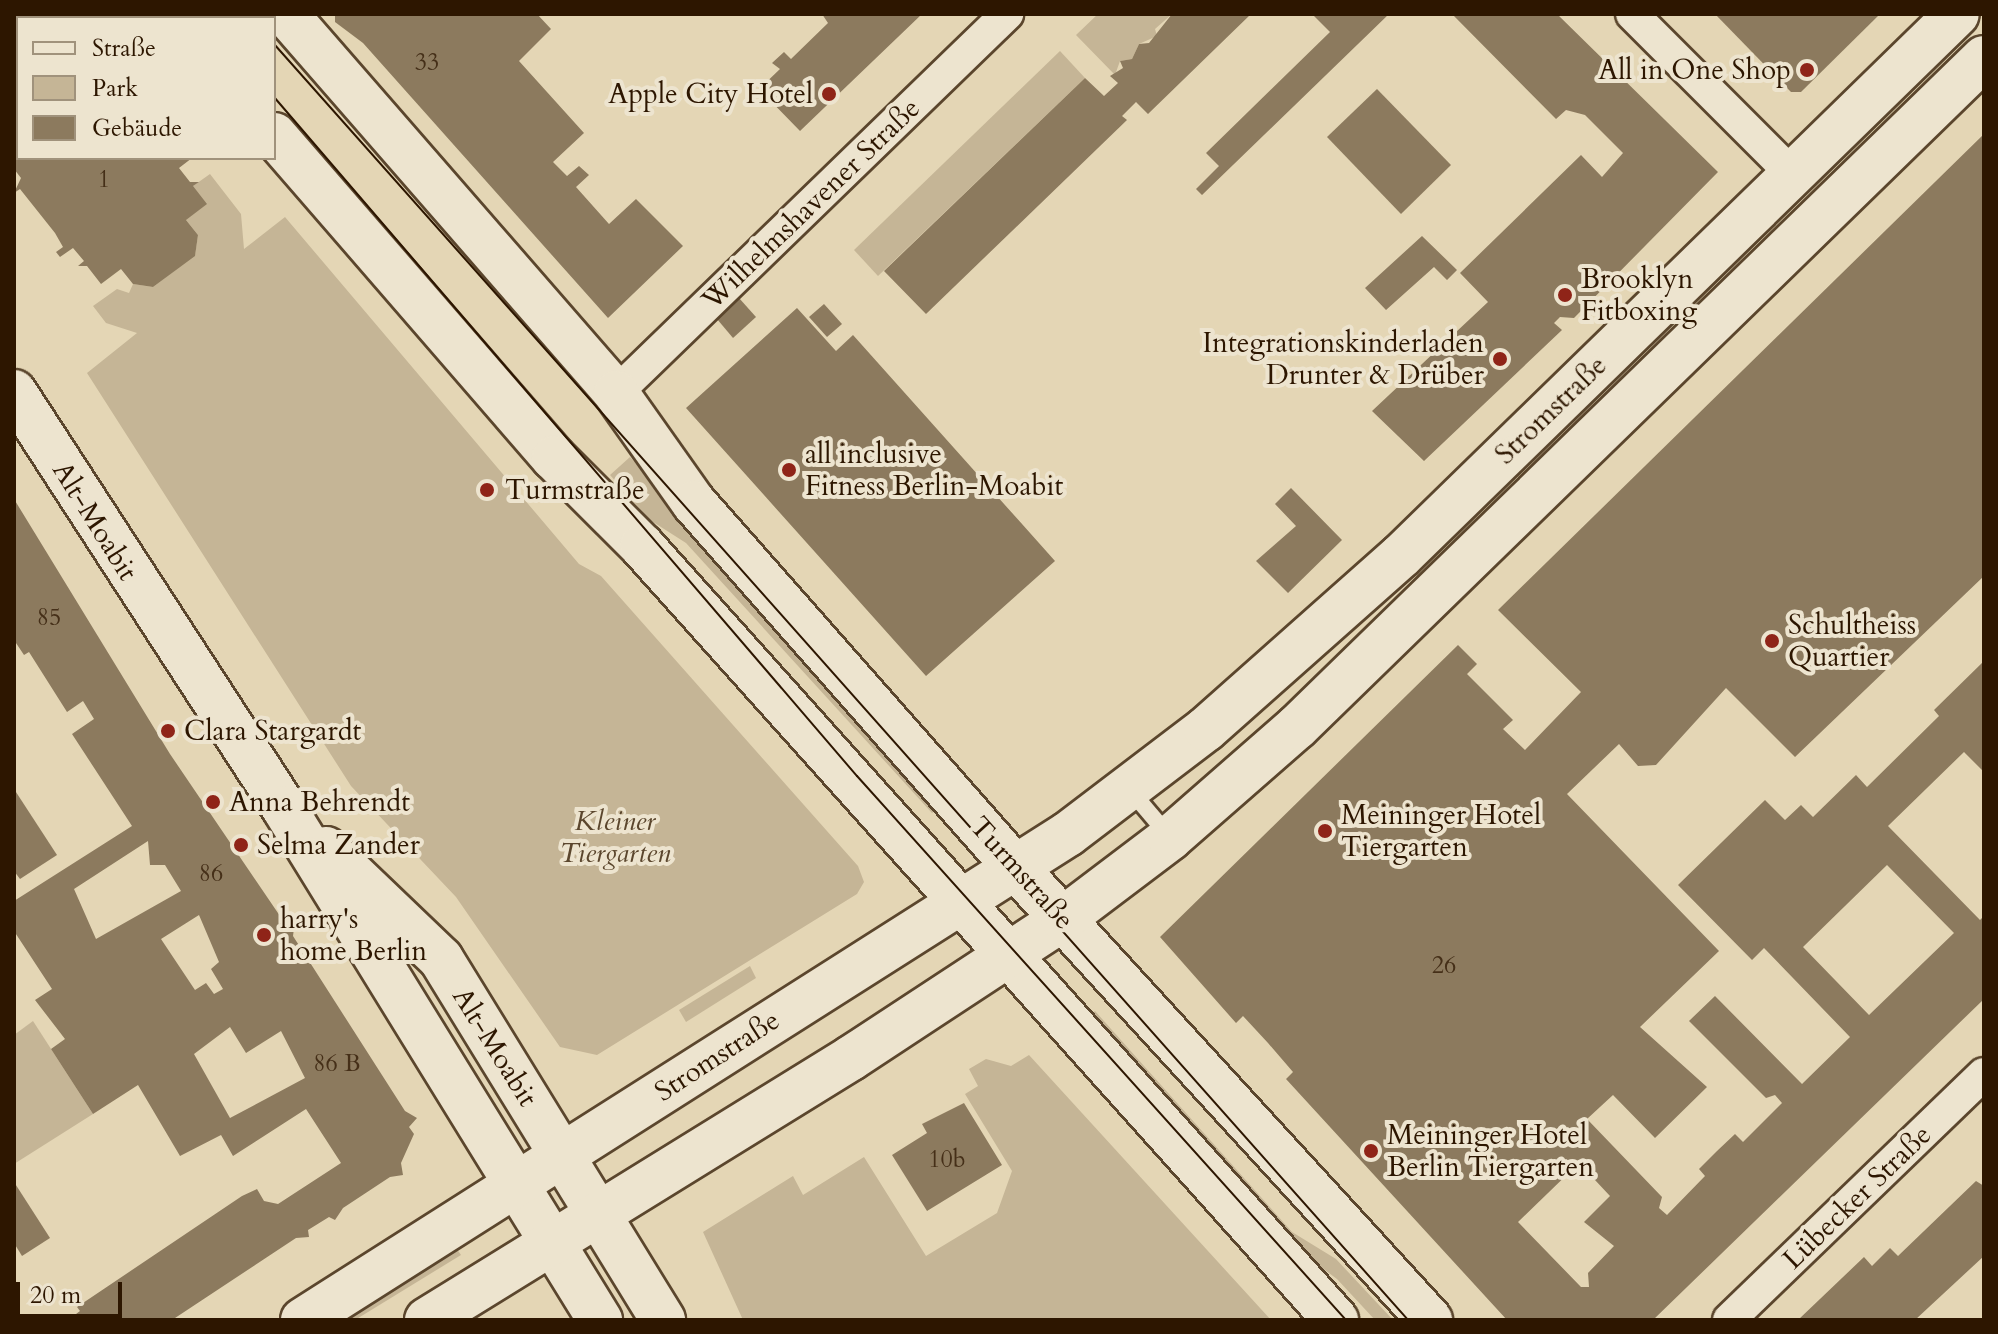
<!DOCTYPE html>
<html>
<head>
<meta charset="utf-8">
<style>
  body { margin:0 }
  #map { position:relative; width:1998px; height:1334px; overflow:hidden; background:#e4d6b5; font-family:Cardo,serif }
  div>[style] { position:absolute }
  .green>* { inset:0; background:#c5b596 }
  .building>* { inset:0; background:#8c7a5e }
  .roads { filter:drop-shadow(2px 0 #5b462d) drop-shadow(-2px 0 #5b462d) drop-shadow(0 2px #5b462d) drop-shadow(0 -2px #5b462d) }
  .service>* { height:16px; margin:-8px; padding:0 8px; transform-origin:8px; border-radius:8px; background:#ede4cf }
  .minor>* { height:32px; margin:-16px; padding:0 16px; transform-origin:16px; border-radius:16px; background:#ede4cf }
  .secondary>* { height:44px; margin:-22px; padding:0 22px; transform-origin:22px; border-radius:22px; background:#ede4cf }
  .tram>* { height:2px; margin:-1px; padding:0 1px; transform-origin:1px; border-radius:1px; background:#2d1600 }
  .dots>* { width:22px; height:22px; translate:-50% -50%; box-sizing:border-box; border:4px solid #ede4cf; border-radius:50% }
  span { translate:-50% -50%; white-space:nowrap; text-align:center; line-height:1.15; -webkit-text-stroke:8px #ede4cf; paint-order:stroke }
  .number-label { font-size:24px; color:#452f18 }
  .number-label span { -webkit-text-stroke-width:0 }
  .poi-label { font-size:28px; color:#2d1600 }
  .right { translate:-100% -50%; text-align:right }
  .left { translate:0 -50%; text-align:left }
  .street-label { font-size:28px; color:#2d1600 }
  .park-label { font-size:28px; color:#5b462d; font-style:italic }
  .frame { position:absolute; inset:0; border:16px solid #2d1600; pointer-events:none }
  .legend { position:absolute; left:16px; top:16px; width:260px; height:144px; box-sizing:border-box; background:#ede4cf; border:2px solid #a0927c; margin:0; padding:10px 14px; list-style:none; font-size:24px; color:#2d1600 }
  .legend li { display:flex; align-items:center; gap:16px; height:40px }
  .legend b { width:40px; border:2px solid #a0927c }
  .scale { position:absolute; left:16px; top:1282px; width:106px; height:36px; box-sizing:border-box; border:4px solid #2d1600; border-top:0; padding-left:10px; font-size:24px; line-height:28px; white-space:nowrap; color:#2d1600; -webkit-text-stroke:6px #ede4cf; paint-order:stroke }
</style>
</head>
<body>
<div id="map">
  <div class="green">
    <div style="clip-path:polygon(1098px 14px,1172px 14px,1155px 29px,1157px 36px,1139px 44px,1132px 59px,1120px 61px,1115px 75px,1076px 35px)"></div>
    <div style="clip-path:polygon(1060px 51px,1085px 78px,878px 276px,854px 250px)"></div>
    <div style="clip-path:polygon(210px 174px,241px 214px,244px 249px,285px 217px,579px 564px,601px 576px,858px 866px,864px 882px,857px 894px,597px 1055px,560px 1047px,456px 897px,351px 786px,87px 373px,137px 333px,106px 323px,93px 306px,117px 289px,129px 293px,133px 284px,153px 287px,195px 255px,198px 235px,186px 220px,193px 186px)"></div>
    <div style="clip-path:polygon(630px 457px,941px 807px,932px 813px,686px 543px,650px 520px,610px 475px)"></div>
    <div style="clip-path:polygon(750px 966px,756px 978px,686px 1022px,679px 1010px)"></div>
    <div style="clip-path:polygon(1095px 1011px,1292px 1232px,1336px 1259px,1393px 1320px,1375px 1320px,1337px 1279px,1286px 1241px,1085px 1020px)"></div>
    <div style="clip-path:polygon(33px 1021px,93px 1114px,14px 1164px,14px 1035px)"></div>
    <div style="clip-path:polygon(1029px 1055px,1271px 1320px,743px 1320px,703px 1232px,793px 1176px,803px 1195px,864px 1157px,926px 1256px,997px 1213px,1012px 1171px,965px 1094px,978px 1086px,969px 1069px,986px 1059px,1011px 1066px)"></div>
    <div style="clip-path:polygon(454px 1245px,461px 1255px,355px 1320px,332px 1320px)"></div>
  </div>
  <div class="building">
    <div style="clip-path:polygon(335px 14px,537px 14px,551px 29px,519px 61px,584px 133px,553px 162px,567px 176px,579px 166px,589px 175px,576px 187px,609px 224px,636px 199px,683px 246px,608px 318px,363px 43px,335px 22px)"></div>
    <div style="clip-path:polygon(822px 14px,922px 14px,800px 131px,759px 89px,780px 69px,772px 63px,784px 52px,791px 59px,828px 23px)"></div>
    <div style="clip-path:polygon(1172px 14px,1251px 14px,1148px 114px,1136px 102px,1122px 116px,1127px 120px,926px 314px,884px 271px,1085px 78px,1104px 96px,1118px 83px,1110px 76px,1123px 68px,1120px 61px,1132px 59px,1139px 44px,1149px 43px)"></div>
    <div style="clip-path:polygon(1312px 14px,1389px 14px,1202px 195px,1196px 189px,1219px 166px,1206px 153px,1330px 32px)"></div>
    <div style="clip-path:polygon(1452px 14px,1557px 14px,1718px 172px,1574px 318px,1560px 317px,1554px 323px,1562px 330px,1424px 461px,1372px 411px,1488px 302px,1460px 273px,1581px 155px,1602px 177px,1623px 153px,1585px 115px,1566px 110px,1556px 119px)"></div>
    <div style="clip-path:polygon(1715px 14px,1880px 14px,1801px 92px,1791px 92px)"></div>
    <div style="clip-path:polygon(18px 70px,18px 158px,192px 158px,179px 168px,190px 182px,199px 182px,193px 186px,207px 204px,186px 220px,198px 235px,195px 256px,153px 287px,133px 284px,121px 269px,101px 284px,87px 266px,78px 266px,84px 261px,73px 248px,60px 257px,56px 252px,63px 247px,55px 233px,20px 189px,14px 193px,21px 178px,14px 169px)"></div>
    <div style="clip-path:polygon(1377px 89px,1451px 165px,1401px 214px,1327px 137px)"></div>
    <div style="clip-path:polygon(evenodd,1984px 134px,1984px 576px,1795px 757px,1726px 688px,1656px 765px,1638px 766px,1619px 744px,1567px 794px,1719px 951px,1640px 1027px,1707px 1087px,1655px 1138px,1613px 1095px,1587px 1119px,1662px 1197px,1659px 1208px,1667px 1215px,1705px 1176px,1699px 1169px,1717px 1151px,1735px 1134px,1743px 1142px,1782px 1103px,1775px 1095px,1766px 1098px,1689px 1021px,1715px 996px,1802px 1084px,1850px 1037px,1764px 948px,1752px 960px,1678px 885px,1765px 800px,1785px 820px,1801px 805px,1813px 817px,1856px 775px,1867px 787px,1939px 716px,1934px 710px,1984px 661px,1984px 772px,1964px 752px,1888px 826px,1980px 920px,1984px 916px,1984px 999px,1653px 1320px,1507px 1320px,1286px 1079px,1293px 1072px,1268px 1043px,1243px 1016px,1236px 1023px,1160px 937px,1458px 645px,1477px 664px,1467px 674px,1513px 720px,1503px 729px,1525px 750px,1581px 692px,1498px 610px,1984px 134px,1887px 865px,1954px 933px,1869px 1015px,1803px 947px,1887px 865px,1984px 134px,1579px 1163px,1610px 1196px,1584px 1222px,1614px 1246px,1588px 1273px,1589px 1287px,1581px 1287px,1518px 1222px,1579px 1163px)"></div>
    <div style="clip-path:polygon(1422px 236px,1457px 270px,1447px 280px,1434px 267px,1386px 310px,1365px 288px)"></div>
    <div style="clip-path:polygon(739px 298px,756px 317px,733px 338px,717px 319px)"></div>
    <div style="clip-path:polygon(824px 304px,842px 324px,827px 337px,809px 317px)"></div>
    <div style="clip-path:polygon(797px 308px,836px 351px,853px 335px,1055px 561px,926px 676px,686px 408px)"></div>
    <div style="clip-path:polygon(1291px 488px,1342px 540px,1288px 593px,1256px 561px,1296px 526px,1275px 504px)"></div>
    <div style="clip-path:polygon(evenodd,14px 499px,170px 754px,280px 916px,295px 921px,293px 936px,405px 1111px,417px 1118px,409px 1127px,414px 1134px,401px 1163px,403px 1175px,390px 1177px,343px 1208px,335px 1220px,329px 1217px,308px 1230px,309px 1237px,296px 1238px,172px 1320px,68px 1320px,80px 1311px,77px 1307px,242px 1196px,257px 1189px,264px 1201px,278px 1204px,341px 1163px,306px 1109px,233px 1156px,221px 1135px,180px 1156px,138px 1085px,93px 1114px,51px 1049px,65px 1039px,35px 1000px,52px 989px,14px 931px,14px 901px,132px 826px,72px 734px,94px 719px,83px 701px,67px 712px,29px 652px,24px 655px,14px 640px,14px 499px,148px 841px,150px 865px,165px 865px,181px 891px,96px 939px,74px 889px,148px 841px,14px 499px,199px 915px,219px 962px,211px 969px,223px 989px,214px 994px,206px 983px,195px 990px,161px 939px,199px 915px,14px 499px,230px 1027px,246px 1053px,281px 1031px,305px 1078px,230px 1118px,194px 1054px,230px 1027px)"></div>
    <div style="clip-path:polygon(14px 789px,57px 855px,20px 879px,14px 871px)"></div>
    <div style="clip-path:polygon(964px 1103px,1002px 1165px,927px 1211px,892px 1155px,927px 1133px,922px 1124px)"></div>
    <div style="clip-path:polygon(1976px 1181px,1984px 1186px,1984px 1256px,1915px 1320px,1798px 1320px,1864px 1257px,1872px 1266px,1890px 1248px,1898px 1256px)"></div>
    <div style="clip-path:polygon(14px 1182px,50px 1238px,22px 1256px,14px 1243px)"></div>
  </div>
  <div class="roads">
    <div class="service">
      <div style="left:24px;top:18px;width:4px;rotate:-76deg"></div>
      <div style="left:14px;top:47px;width:10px;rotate:-66deg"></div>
      <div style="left:1130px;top:790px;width:60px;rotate:49.7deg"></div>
    </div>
    <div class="minor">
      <div style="left:1632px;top:14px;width:228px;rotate:45deg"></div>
      <div style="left:616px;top:393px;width:545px;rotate:-44.11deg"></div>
      <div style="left:1729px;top:1320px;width:354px;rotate:-44deg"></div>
    </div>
    <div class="secondary">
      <div style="left:170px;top:14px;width:6px;rotate:45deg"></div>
      <div style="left:286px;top:14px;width:503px;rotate:48.95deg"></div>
      <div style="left:616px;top:393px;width:135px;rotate:54.7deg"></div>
      <div style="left:694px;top:503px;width:484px;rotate:48.6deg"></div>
      <div style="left:1014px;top:866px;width:616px;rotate:47.5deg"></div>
      <div style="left:274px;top:135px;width:427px;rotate:49.1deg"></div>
      <div style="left:554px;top:458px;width:124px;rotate:45deg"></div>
      <div style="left:642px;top:546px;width:1040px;rotate:48.12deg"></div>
      <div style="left:14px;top:392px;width:496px;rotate:57deg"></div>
      <div style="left:284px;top:808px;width:602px;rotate:58.32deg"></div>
      <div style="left:326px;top:849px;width:159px;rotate:43.7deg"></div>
      <div style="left:441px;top:959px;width:424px;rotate:58.4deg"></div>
      <div style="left:303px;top:1320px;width:906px;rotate:-32.43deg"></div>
      <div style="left:1068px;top:834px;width:173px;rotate:-37.3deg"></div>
      <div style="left:1206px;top:729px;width:261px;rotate:-41.6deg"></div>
      <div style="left:1401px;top:556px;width:776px;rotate:-44.27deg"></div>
      <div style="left:427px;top:1320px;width:498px;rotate:-31.7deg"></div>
      <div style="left:851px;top:1058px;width:254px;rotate:-33.3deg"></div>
      <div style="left:1063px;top:919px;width:134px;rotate:-37.1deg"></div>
      <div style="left:1170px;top:838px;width:169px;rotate:-41.2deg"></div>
      <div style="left:1297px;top:727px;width:959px;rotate:-44.24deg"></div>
    </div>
  </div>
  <div class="tram">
    <div style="left:207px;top:14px;width:5px;rotate:53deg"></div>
    <div style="left:239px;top:14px;width:6px;rotate:39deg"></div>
    <div style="left:274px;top:44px;width:1707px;rotate:48.37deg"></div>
    <div style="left:274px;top:97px;width:895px;rotate:49.35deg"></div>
    <div style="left:857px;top:776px;width:731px;rotate:48.05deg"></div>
  </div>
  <div class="dots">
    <div style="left:1807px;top:70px;background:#8f2418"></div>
    <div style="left:829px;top:94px;background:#8f2418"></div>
    <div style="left:1565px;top:295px;background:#8f2418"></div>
    <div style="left:1500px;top:359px;background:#8f2418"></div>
    <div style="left:789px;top:470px;background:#8f2418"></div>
    <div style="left:487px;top:490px;background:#8f2418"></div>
    <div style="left:1772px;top:641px;background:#8f2418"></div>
    <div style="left:168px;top:731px;background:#8f2418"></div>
    <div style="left:213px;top:802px;background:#8f2418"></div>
    <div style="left:1325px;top:831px;background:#8f2418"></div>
    <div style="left:241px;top:845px;background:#8f2418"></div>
    <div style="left:264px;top:935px;background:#8f2418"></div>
    <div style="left:1371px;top:1151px;background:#8f2418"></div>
  </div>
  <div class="number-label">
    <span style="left:427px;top:63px">33</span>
    <span style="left:104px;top:180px">1</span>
    <span style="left:49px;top:618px">85</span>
    <span style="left:211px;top:874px">86</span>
    <span style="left:1444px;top:966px">26</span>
    <span style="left:337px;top:1064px">86 B</span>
    <span style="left:947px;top:1160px">10b</span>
  </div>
  <div class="poi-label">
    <span class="right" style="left:1791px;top:70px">All in One Shop</span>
    <span class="right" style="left:813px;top:94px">Apple City Hotel</span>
    <span class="left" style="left:1581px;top:295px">Brooklyn<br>Fitboxing</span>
    <span class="right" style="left:1484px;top:359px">Integrationskinderladen<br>Drunter &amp; Drüber</span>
    <span class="left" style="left:805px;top:470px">all inclusive<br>Fitness Berlin-Moabit</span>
    <span class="left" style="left:505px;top:490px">Turmstraße</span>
    <span class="left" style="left:1788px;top:641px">Schultheiss<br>Quartier</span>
    <span class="left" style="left:184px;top:731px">Clara Stargardt</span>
    <span class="left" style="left:229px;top:802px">Anna Behrendt</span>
    <span class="left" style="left:1341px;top:831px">Meininger Hotel<br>Tiergarten</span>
    <span class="left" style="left:257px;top:845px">Selma Zander</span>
    <span class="left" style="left:280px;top:935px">harry's<br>home Berlin</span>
    <span class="left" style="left:1387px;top:1151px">Meininger Hotel<br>Berlin Tiergarten</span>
  </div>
  <div class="street-label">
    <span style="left:811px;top:204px;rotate:-44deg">Wilhelmshavener Straße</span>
    <span style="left:1551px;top:410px;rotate:-44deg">Stromstraße</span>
    <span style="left:95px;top:521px;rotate:58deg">Alt-Moabit</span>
    <span style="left:1022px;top:873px;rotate:48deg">Turmstraße</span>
    <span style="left:495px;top:1047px;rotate:58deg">Alt-Moabit</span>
    <span style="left:717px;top:1056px;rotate:-33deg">Stromstraße</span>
    <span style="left:1857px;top:1197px;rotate:-44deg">Lübecker Straße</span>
  </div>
  <div class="park-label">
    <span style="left:615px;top:837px">Kleiner<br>Tiergarten</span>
  </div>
  <div class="frame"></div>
  <ul class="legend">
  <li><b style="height:10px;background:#ede4cf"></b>Straße</li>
  <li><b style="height:22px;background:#c5b596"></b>Park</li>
  <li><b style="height:22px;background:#8c7a5e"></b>Gebäude</li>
  </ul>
  <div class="scale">20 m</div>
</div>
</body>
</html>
